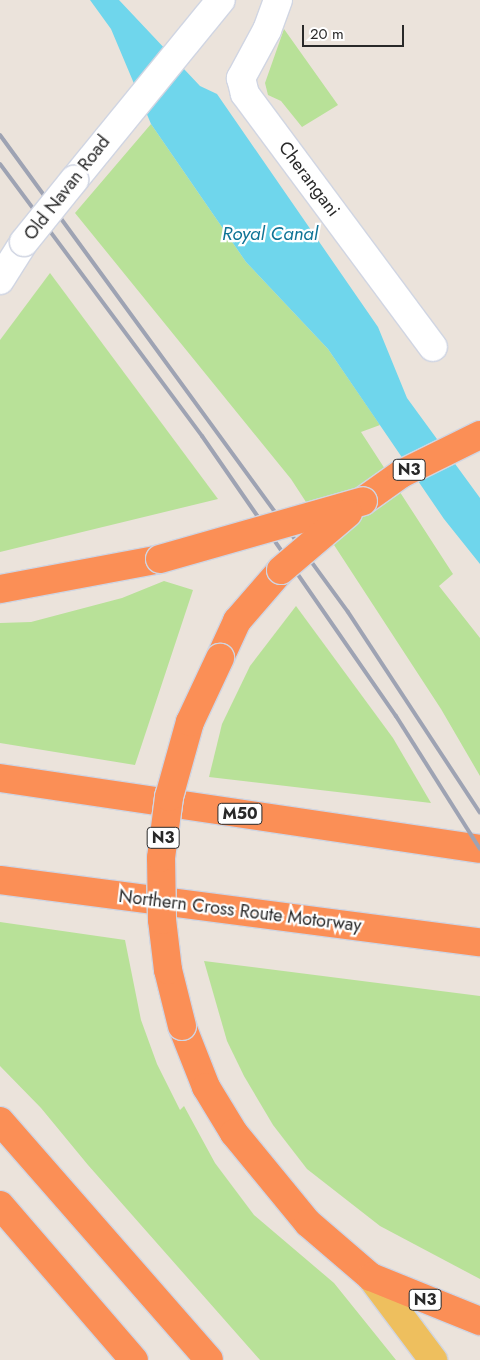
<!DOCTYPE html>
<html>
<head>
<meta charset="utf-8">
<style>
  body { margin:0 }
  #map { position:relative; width:480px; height:1360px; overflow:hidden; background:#ebe3db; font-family:Jost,sans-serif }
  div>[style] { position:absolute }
  .green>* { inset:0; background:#b8e198 }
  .water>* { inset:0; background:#6fd6ec }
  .roads { filter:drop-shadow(1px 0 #d0d5e2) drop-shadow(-1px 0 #d0d5e2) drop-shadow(0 1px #d0d5e2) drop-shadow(0 -1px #d0d5e2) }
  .minor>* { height:28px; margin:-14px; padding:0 14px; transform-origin:14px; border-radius:14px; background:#fff }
  .major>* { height:28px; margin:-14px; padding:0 14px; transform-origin:14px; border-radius:14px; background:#eebf5e }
  .highway>* { height:28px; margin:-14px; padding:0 14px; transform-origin:14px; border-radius:14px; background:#fb8f56 }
  .rail>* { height:4px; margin:-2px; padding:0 2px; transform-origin:2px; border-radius:2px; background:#9ea3b3 }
  .bridges { filter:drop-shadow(1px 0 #d0d5e2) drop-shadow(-1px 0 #d0d5e2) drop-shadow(0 1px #d0d5e2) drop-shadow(0 -1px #d0d5e2) }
  .minor-bridge>* { height:28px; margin:-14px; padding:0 14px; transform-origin:14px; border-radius:14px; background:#fff }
  .highway-bridge>* { height:28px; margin:-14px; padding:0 14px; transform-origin:14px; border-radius:14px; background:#fb8f56 }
  span { translate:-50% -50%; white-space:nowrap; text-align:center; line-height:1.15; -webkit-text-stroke:4.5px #fff; paint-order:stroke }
  .shield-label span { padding:1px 4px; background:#fff; border:1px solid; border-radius:4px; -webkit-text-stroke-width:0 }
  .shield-label { font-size:16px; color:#292929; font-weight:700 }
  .street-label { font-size:18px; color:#292929 }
  .water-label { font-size:19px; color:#107496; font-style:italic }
  .scale { position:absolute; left:302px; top:25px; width:102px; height:22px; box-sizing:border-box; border:2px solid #292929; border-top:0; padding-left:6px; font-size:15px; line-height:18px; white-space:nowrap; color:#292929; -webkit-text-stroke:4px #fff; paint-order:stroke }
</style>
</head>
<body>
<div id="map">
  <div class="green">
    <div style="clip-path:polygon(284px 29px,338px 105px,302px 127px,281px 101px,268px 95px,265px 83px)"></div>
    <div style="clip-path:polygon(151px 124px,246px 262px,328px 349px,380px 425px,361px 432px,453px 574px,439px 586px,480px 638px,480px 776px,441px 709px,291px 479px,75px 213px)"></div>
    <div style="clip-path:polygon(50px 273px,218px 499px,0 552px,0 340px)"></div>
    <div style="clip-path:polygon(164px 581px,193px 590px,135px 765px,0 743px,0 623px,31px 622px,122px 598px)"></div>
    <div style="clip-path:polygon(296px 606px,393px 738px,431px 803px,209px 777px,222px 724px,250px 666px)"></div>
    <div style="clip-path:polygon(0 922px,125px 940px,141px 1020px,157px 1064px,180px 1110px,184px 1106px,215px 1163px,254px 1215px,334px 1283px,396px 1360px,260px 1360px,88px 1165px,41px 1108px,0 1066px)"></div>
    <div style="clip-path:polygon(204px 961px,480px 996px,480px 1279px,380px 1226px,307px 1169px,273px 1125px,244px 1076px,227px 1041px)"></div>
  </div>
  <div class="water">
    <div style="clip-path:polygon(90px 0,119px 0,200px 86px,217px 94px,378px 327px,407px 398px,480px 498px,480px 564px,444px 519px,328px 349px,246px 262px,151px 124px,111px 29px)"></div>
  </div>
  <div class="roads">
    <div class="minor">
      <div style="left:278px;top:0;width:32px;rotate:110deg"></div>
      <div style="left:267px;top:30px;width:55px;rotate:118.4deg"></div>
      <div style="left:241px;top:78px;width:16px;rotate:76deg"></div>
      <div style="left:245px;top:94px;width:315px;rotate:53.4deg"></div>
      <div style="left:74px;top:180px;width:232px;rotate:-50.8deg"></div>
      <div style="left:0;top:280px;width:45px;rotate:-57.7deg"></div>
    </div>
    <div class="major">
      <div style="left:371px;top:1277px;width:104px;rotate:53.2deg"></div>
    </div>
    <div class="highway">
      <div style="left:363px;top:501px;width:47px;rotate:-35.4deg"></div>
      <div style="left:401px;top:474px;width:88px;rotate:-26.3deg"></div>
      <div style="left:0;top:589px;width:163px;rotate:-10.6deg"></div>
      <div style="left:220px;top:658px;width:41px;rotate:-65.3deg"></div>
      <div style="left:237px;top:621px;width:67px;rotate:-49.2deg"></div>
      <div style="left:0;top:778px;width:485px;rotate:8.4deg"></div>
      <div style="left:0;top:880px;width:484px;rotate:7.4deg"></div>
      <div style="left:182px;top:1026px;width:66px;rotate:68.5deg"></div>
      <div style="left:206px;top:1087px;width:54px;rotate:58.7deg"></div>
      <div style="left:234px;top:1133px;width:117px;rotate:50.6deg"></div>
      <div style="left:308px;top:1223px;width:83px;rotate:40.6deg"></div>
      <div style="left:371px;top:1277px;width:118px;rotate:22deg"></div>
      <div style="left:0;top:1121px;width:317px;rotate:48.8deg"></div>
      <div style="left:0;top:1205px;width:205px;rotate:49.2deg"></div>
    </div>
  </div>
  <div class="rail">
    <div style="left:0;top:135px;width:590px;rotate:53.89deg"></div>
    <div style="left:348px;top:612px;width:240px;rotate:56.7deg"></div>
    <div style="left:0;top:164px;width:339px;rotate:53.4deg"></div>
    <div style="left:202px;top:436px;width:341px;rotate:55.3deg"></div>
    <div style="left:396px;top:716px;width:157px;rotate:57.7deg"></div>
  </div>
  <div class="bridges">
    <div class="minor-bridge">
      <div style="left:24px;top:242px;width:80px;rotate:-51.1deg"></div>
    </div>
    <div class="highway-bridge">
      <div style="left:160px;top:559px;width:211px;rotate:-15.9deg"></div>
      <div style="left:281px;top:570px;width:88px;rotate:-40.4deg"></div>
      <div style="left:182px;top:1026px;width:58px;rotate:-104deg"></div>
      <div style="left:168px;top:970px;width:50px;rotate:-96.8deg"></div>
      <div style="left:162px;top:920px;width:62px;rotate:-90.9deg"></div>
      <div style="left:161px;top:858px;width:62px;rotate:-82.5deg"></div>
      <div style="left:169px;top:797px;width:78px;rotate:-74.4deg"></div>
      <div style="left:190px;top:722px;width:71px;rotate:-64.9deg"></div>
    </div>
  </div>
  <div class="shield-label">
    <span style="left:409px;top:470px">N3</span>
    <span style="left:240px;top:814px">M50</span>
    <span style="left:163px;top:838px">N3</span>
    <span style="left:425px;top:1300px">N3</span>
  </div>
  <div class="street-label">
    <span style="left:309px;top:179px;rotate:53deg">Cherangani</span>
    <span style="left:67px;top:188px;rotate:-52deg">Old Navan Road</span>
    <span style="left:240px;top:911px;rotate:7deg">Northern Cross Route Motorway</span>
  </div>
  <div class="water-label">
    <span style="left:270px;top:234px">Royal Canal</span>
  </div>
  <div class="scale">20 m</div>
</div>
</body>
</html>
